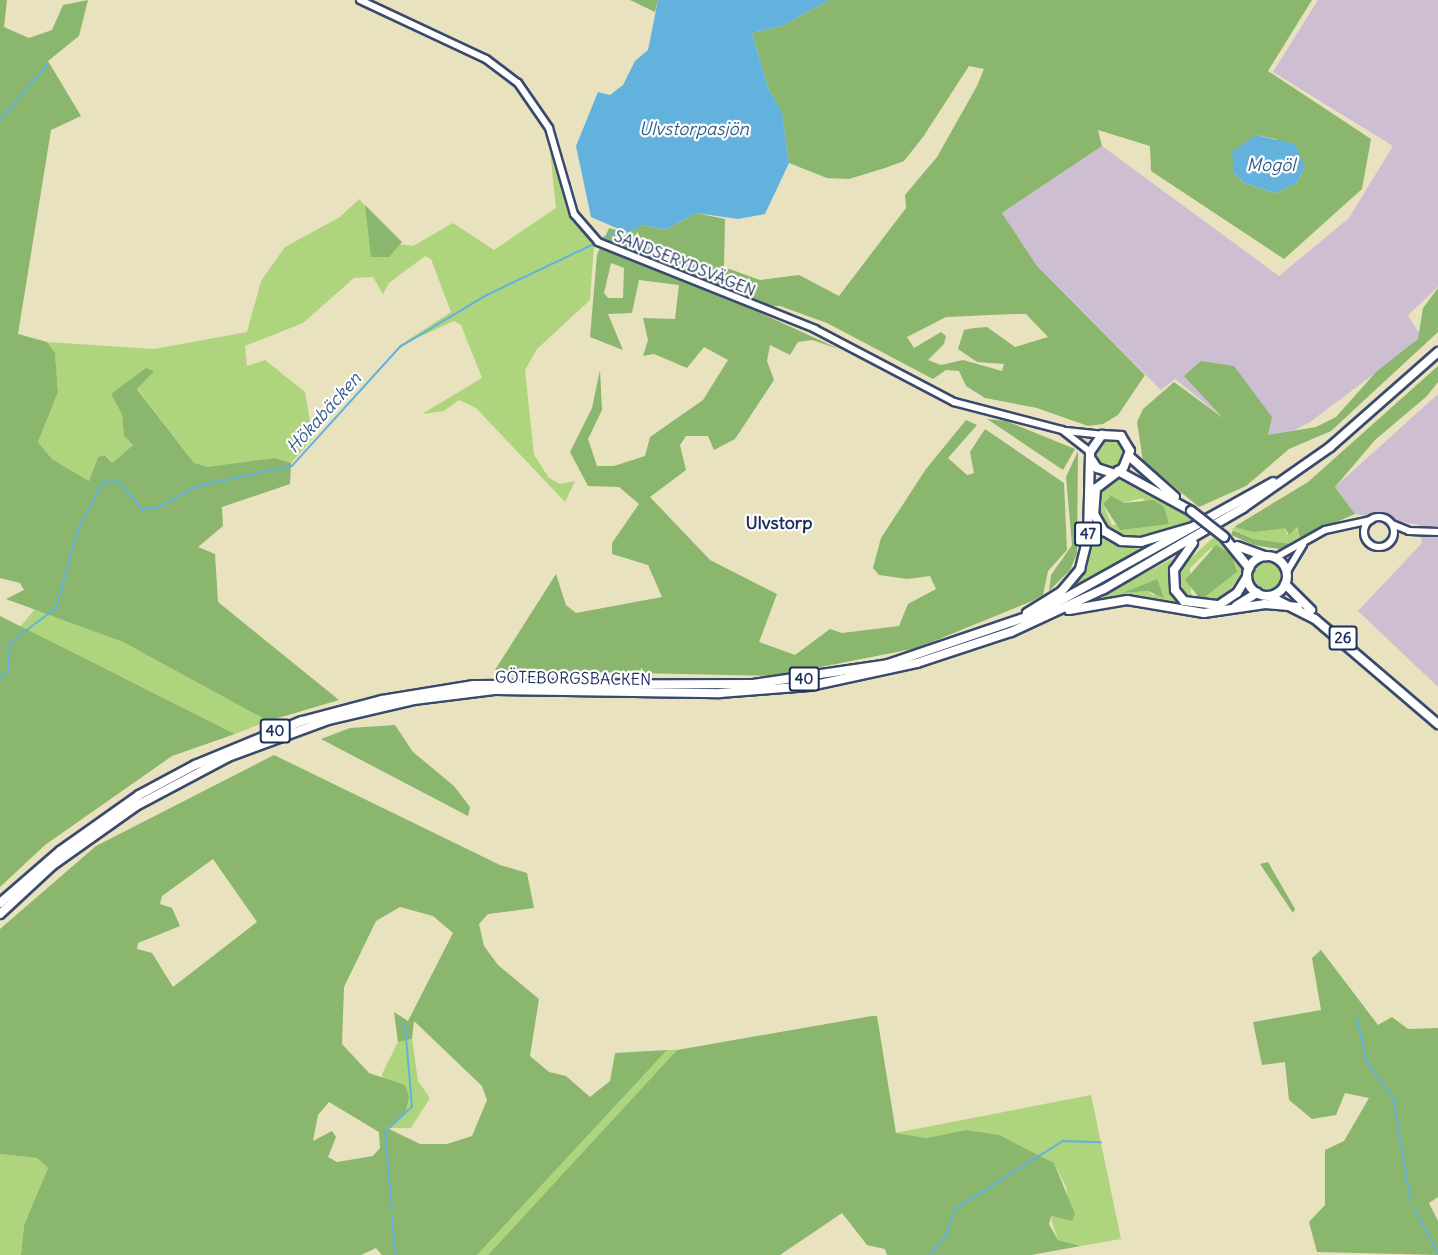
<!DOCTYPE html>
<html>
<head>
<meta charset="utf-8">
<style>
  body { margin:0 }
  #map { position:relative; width:1438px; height:1255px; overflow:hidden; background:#e9e2bf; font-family:Delius,sans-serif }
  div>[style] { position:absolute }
  .industrial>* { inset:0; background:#cebed1 }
  .green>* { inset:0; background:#aed47e }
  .round { border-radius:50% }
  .forest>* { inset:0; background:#8ab66d }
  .water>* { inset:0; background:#63b2dd }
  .stream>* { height:1.5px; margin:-0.75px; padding:0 0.75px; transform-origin:0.75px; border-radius:0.75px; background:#63b2dd }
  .roads { filter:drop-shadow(2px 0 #3a4a6d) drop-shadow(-2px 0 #3a4a6d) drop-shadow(0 2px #3a4a6d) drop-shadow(0 -2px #3a4a6d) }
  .tertiary>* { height:6px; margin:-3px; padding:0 3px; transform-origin:3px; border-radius:3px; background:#fff }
  .tertiary>.ring { margin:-3px; padding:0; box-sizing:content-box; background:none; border:6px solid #fff; border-radius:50% }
  .trunk>* { height:8px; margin:-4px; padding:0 4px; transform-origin:4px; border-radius:4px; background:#fff }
  .trunk>.ring { margin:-4px; padding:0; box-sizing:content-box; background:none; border:8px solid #fff; border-radius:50% }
  .bridges { filter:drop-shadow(2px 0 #3a4a6d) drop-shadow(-2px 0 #3a4a6d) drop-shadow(0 2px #3a4a6d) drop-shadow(0 -2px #3a4a6d) }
  .trunk-bridge>* { height:8px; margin:-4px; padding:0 4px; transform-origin:4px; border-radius:4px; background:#fff }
  span { translate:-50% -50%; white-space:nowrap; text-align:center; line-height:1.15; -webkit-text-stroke:4.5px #fff; paint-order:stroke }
  .shield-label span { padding:2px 4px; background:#fff; border:2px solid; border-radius:4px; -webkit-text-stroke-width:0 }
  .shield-label { font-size:15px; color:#1b2f5e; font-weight:700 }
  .street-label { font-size:16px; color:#1b2f5e }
  .water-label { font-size:18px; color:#345d8a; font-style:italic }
  .neighbourhood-label { font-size:18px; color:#1b2f5e; font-weight:700 }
</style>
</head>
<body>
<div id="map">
  <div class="industrial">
    <div style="clip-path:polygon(1318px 0,1438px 0,1438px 287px,1408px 315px,1422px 338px,1310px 422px,1285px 435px,1259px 436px,1232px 425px,1175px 379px,1161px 390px,1037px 266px,1002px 213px,1102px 146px,1279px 276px,1349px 218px,1393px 146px,1273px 72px)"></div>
    <div style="clip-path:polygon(1438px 394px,1438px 687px,1358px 611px,1422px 543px,1419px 525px,1355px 514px,1335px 487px)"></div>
  </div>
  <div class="green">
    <div style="clip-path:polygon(549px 141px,567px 207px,594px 245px,590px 300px,537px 349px,525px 370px,534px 455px,549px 478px,560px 484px,575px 481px,565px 502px,476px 408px,459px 400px,444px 411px,422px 414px,482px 378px,461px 325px,454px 321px,397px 347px,451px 312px,431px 259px,425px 256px,389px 283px,383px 294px,373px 277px,354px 278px,303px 323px,245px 346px,247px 366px,265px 360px,305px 392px,313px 438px,291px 463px,275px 458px,208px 468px,194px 463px,137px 388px,111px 394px,122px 415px,124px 436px,133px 445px,112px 463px,106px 455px,98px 457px,89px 481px,52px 459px,38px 442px,58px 392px,55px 354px,47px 342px,154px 349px,247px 332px,261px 281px,285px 247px,340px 217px,359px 199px,398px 244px,413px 246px,453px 223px,494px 250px,556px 208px)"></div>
    <div class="round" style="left:1094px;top:438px;width:32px;height:32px"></div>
    <div style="clip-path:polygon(evenodd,1125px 476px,1145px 485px,1196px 521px,1136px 540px,1112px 533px,1097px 509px,1099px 489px,1111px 477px,1125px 476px,1111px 497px,1124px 503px,1142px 498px,1169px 524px,1112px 525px,1103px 504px,1111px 497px)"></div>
    <div style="clip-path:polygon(1091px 516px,1112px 541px,1171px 538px,1068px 592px,1085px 568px)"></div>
    <div style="clip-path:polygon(1296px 527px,1300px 538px,1293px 544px,1253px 539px,1231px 528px,1285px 528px,1287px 535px)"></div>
    <div style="clip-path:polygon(evenodd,1215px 536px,1241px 559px,1242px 572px,1223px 600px,1193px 600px,1179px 586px,1179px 569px,1215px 536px,1211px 548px,1237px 572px,1201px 600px,1191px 594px,1190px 568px,1211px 548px)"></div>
    <div style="clip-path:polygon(evenodd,1172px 559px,1168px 580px,1181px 605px,1100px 597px,1172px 559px,1157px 579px,1154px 596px,1148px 591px,1122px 593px,1157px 579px)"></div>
    <div class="round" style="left:1250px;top:561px;width:32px;height:32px"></div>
    <div style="clip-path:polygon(35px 609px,123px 642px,268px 721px,235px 734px,20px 627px)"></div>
    <div style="clip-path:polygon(412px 1039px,418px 1081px,430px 1098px,411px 1128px,386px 1128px,382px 1074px,398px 1042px)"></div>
    <div style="clip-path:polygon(667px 1050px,677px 1050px,488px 1255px,477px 1255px)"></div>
    <div style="clip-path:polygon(1091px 1095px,1121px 1239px,1081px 1246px,1058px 1240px,1050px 1216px,1072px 1221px,1066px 1187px,1054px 1163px,999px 1136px,966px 1130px,926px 1138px,895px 1133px)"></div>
    <div style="clip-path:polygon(0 1154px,37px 1158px,48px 1168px,24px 1225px,21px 1255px,0 1255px)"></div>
  </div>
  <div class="forest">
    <div style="clip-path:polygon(0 0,7px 0,4px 27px,29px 38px,52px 30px,63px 5px,88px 0,79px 36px,48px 61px,81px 116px,51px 130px,18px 334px,47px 342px,55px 353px,58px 392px,38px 442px,52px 459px,89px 481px,98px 457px,105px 455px,112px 463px,133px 445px,124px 436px,122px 415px,111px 394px,146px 368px,154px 371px,137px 389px,194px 463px,208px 467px,275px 458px,291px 463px,290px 484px,222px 507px,223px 526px,198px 547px,215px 554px,218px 602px,339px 700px,268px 721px,123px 642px,6px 599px,24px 590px,20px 583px,0 578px)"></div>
    <div style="clip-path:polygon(630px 0,658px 0,655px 12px)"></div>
    <div style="clip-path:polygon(evenodd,829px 0,1312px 0,1268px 71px,1371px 139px,1362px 189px,1284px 259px,1151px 171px,1150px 146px,1098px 130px,1102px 146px,1002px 213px,1037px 266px,1145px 375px,1118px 415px,1103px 424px,1088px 426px,1037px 408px,985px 398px,966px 386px,959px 371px,946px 370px,933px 379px,827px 323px,780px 306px,747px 307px,839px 349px,812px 340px,798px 342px,790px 355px,770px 345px,767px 361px,774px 380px,735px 439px,714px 450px,708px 436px,686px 436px,680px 445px,686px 470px,650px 497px,710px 560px,777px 594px,759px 642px,795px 655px,830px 629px,842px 633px,899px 626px,908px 604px,936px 589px,930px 576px,907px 579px,879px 575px,873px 568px,881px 538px,926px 469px,966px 420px,977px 425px,948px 458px,967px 475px,974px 473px,970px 452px,985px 429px,1064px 483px,1067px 550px,1048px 571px,1043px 595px,1032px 601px,917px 648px,775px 676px,495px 670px,556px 574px,566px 605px,576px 613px,662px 597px,648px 565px,612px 554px,612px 543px,639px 504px,619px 487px,588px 486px,570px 452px,592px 408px,600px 370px,602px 410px,588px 439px,597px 466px,614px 466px,645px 456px,650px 437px,703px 400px,728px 360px,704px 347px,687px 368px,654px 354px,643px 356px,648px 340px,643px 318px,675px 319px,679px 285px,639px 280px,632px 313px,608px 314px,623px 350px,590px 337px,597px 255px,609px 228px,628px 233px,643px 225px,665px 230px,696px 213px,725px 219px,724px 267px,760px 280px,799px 275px,839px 296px,906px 208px,905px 195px,937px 157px,977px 86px,984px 69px,969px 66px,923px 137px,904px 161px,885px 168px,849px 179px,827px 178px,789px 163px,782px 113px,768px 88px,752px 33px,782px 26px,829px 0,1256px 135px,1276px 139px,1305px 166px,1297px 183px,1275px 193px,1244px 183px,1234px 173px,1256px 135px,829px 0,611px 263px,624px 268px,623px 298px,608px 298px,604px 293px,611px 263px,829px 0,1013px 314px,1026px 314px,1048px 337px,1015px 347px,987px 327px,974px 328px,964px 330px,958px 349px,977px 362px,1004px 364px,1002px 371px,963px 360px,941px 365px,928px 360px,944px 344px,946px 336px,941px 332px,914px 348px,907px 337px,946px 317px,1013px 314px)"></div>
    <div style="clip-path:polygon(365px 205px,402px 242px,389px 257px,371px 257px)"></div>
    <div style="clip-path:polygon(1438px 288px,1438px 332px,1331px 431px,1289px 449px,1246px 486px,1199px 507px,1143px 461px,1137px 422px,1143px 409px,1174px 382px,1223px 418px,1184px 376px,1201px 361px,1234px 366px,1272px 417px,1268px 435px,1316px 427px,1336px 417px,1376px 372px,1418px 339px,1423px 308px)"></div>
    <div style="clip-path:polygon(1438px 366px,1438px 382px,1427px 396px,1375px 440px,1335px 487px,1355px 514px,1300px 538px,1297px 527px,1289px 535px,1285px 528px,1254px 532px,1234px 527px,1308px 482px)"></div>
    <div style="clip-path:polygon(987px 419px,1006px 421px,1075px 449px,1063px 470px)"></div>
    <div style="clip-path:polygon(1078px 451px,1077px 554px,1070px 570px,1049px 591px,1051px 575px,1072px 545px,1066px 477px)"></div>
    <div style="clip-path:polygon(1111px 496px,1124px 503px,1154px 500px,1164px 507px,1169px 524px,1120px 530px,1103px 504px)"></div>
    <div style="clip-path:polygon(1233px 530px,1253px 539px,1293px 544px,1279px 549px,1254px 545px,1231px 535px)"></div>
    <div style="clip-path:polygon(1216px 545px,1231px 554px,1237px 572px,1201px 600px,1185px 580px)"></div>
    <div style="clip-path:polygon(1157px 579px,1164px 598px,1148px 591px,1122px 593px)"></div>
    <div style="clip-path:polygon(0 616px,235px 734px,172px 756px,45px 845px,0 887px)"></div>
    <div style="clip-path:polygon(395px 725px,413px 752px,454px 786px,470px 807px,468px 816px,321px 739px,350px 728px)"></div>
    <div style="clip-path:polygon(evenodd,274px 755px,500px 865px,527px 873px,534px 908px,488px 914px,479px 924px,484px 946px,498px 965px,539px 999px,530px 1056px,549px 1072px,566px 1076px,590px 1097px,610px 1081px,615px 1053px,667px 1050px,477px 1255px,382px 1255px,376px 1248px,361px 1255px,21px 1255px,24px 1225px,48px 1168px,37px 1158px,0 1154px,0 929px,96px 846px,274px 755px,213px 859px,257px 922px,173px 987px,152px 953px,137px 949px,138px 943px,180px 926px,172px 908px,160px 904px,162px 896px,213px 859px,274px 755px,400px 907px,433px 916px,453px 933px,408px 1021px,394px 1012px,398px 1042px,412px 1039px,414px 1021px,482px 1086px,487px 1100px,472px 1136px,447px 1144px,420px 1144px,387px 1128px,405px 1114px,409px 1097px,405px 1085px,369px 1073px,342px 1044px,344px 987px,376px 921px,400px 907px,274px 755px,329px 1102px,379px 1132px,380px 1148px,373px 1156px,337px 1162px,328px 1157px,336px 1137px,332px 1131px,313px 1141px,318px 1115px,329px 1102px)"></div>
    <div style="clip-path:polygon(1268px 862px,1295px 909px,1293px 913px,1260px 864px)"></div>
    <div style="clip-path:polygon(1321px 950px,1378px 1025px,1392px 1017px,1408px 1029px,1438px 1028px,1438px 1197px,1429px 1203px,1438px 1221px,1438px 1255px,1317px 1252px,1309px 1222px,1325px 1205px,1325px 1150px,1344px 1141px,1369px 1098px,1345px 1093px,1336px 1115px,1312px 1119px,1289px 1100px,1285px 1062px,1262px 1065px,1253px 1022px,1321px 1010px,1312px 958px)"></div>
    <div style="clip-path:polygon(872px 1016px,877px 1016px,896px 1133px,926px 1138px,966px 1130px,999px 1135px,1054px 1163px,1075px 1214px,1072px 1221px,1051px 1216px,1049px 1224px,1058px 1240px,1081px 1246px,1031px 1255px,887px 1255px,885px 1249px,867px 1245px,842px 1213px,780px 1255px,488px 1255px,677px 1050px)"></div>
  </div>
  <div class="water">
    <div style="clip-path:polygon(658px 0,829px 0,782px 26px,752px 33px,768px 88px,782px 112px,789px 163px,765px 214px,738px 219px,696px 213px,665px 230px,643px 225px,628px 233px,591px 217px,576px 146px,598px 92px,610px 95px,623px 85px,635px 61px,648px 50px)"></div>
    <div style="clip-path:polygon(1256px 135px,1295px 144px,1305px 166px,1297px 183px,1275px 193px,1244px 183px,1234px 173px,1232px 152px)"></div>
  </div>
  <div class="stream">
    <div style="left:0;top:120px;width:72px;rotate:-49.5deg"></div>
    <div style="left:602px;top:239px;width:18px;rotate:-29deg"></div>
    <div style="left:0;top:679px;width:12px;rotate:-48deg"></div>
    <div style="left:8px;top:670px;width:27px;rotate:-86deg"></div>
    <div style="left:10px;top:643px;width:58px;rotate:-37.3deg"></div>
    <div style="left:56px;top:608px;width:82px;rotate:-74.4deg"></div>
    <div style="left:78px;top:529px;width:52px;rotate:-61.5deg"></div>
    <div style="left:103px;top:483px;width:17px"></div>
    <div style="left:120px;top:483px;width:35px;rotate:49deg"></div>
    <div style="left:143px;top:509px;width:11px"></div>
    <div style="left:154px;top:509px;width:50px;rotate:-27.6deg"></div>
    <div style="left:198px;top:486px;width:96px;rotate:-12deg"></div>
    <div style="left:292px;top:466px;width:161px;rotate:-47.8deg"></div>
    <div style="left:400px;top:347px;width:101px;rotate:-30.9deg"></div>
    <div style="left:487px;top:295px;width:119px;rotate:-25.5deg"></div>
    <div style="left:1357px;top:1018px;width:46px;rotate:76.3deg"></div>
    <div style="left:1368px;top:1063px;width:44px;rotate:54.2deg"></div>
    <div style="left:1394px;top:1099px;width:103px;rotate:80.5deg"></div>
    <div style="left:1414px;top:1208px;width:51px;rotate:61.9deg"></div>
    <div style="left:392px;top:1211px;width:79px;rotate:-95.1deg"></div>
    <div style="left:385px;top:1132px;width:37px;rotate:-43deg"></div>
    <div style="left:412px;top:1107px;width:82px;rotate:-94.9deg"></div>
    <div style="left:392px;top:1216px;width:39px;rotate:84deg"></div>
    <div style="left:930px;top:1255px;width:25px;rotate:-50deg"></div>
    <div style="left:946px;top:1236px;width:28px;rotate:-72deg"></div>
    <div style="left:955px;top:1209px;width:128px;rotate:-32.2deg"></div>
    <div style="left:1063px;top:1141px;width:38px;rotate:2deg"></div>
  </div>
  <div class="roads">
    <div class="tertiary">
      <div style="left:360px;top:0;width:139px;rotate:25.1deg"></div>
      <div style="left:486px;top:59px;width:40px;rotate:37deg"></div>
      <div style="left:518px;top:83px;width:55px;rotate:55.4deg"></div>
      <div style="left:549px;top:128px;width:90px;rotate:73.8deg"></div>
      <div style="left:574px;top:214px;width:37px;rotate:49deg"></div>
      <div style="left:598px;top:242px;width:234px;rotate:21.8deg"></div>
      <div style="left:815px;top:329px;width:157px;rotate:27.7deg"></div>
      <div style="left:954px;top:402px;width:112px;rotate:14.5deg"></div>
      <div style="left:1062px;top:430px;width:36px;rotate:38deg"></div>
      <div style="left:1066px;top:431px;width:36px;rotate:6deg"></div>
      <div class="ring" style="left:1364px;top:517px;width:24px;height:24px"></div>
      <div style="left:1392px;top:524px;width:18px;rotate:22deg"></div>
      <div style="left:1409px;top:531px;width:29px;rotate:2deg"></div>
      <div style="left:1275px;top:558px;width:57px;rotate:-29.2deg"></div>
      <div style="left:1325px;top:530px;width:47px;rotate:-12.3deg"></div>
      <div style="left:1286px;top:573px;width:33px;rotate:-59deg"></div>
    </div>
    <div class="trunk">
      <div style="left:1130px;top:457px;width:60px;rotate:41.6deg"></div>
      <div style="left:1091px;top:459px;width:11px;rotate:56deg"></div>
      <div style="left:1097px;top:468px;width:16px;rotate:18deg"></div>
      <div style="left:1118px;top:471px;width:83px;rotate:28.7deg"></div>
      <div style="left:1224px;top:537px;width:40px;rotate:51deg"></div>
      <div style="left:1193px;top:543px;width:33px;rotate:125deg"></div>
      <div style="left:1174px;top:570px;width:20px;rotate:87deg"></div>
      <div style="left:1175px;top:590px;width:14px;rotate:51deg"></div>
      <div style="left:1184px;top:601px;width:35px;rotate:7deg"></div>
      <div style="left:1219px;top:605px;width:22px;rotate:-34deg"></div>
      <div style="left:1237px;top:593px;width:19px;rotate:-58deg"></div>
      <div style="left:1237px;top:546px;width:30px;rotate:20deg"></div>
      <div class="ring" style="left:1247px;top:556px;width:32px;height:32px"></div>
      <div style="left:1285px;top:584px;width:37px;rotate:45deg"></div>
      <div style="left:1269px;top:596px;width:51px;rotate:26.6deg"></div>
      <div style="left:1315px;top:619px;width:162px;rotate:40.5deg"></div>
      <div style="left:1236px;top:606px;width:25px;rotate:-32deg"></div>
      <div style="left:1069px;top:610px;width:59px;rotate:-9.8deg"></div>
      <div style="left:1127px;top:600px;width:78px;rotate:9.6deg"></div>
      <div style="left:1204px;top:613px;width:62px;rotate:-8.4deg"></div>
      <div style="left:1265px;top:604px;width:33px;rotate:5deg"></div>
      <div style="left:1027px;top:613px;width:40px;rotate:-32deg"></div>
      <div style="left:1061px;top:592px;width:30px;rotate:-50deg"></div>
      <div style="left:1080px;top:569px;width:34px;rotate:-76deg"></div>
      <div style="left:1088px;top:536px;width:84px;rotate:-88.6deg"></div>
      <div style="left:1090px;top:452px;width:21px;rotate:-55deg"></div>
      <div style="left:1102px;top:435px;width:19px;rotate:3deg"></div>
      <div style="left:1121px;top:436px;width:17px;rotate:59deg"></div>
      <div style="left:1130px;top:451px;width:18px;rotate:112deg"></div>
      <div style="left:1123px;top:468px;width:34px;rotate:143deg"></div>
      <div style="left:1096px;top:488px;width:26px;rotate:94deg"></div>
      <div style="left:1094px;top:514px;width:20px;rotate:60deg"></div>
      <div style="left:1104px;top:531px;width:20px;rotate:30deg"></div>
      <div style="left:1121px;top:541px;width:20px;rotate:3deg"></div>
      <div style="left:1141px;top:542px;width:50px;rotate:-16.3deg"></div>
      <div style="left:0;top:903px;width:79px;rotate:-40.9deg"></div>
      <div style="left:60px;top:851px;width:97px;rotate:-35.3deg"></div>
      <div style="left:139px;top:795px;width:64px;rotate:-28.2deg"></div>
      <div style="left:195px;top:765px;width:116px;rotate:-22.4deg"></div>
      <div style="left:302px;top:721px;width:83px;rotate:-14.7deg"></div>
      <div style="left:382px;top:700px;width:93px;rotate:-9.3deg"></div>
      <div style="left:474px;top:685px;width:279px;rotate:-0.2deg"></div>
      <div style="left:753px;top:684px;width:136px;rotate:-8.4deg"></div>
      <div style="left:888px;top:664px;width:158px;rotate:-18.8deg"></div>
      <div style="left:1038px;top:613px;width:269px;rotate:-29.1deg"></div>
      <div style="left:0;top:914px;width:72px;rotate:-42.8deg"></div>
      <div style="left:53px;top:865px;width:102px;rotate:-35.4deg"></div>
      <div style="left:136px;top:806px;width:104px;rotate:-28deg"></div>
      <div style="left:228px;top:757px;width:107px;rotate:-20.3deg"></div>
      <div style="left:328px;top:720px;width:88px;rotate:-13.1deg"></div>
      <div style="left:414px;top:700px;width:83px;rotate:-7deg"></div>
      <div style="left:496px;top:690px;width:224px;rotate:0.8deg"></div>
      <div style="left:720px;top:693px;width:90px;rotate:-4.4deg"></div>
      <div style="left:810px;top:686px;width:109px;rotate:-12.1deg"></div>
      <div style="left:917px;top:663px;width:99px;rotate:-18.3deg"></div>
      <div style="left:1011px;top:632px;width:102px;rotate:-24.8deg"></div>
      <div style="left:1104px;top:589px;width:161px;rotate:-30.2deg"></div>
      <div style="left:1243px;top:508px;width:106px;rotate:-35deg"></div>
      <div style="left:1330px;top:447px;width:144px;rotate:-41.3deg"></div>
    </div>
  </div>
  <div class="bridges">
    <div class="trunk-bridge">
      <div style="left:1191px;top:511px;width:42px;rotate:38.2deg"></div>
    </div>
  </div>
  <div class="shield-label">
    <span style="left:1088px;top:534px">47</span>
    <span style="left:1343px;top:638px">26</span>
    <span style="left:804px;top:679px">40</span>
    <span style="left:275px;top:731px">40</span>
  </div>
  <div class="street-label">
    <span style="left:685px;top:263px;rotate:22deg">SANDSERYDSVÄGEN</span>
    <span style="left:573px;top:678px;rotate:1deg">GÖTEBORGSBACKEN</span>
  </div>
  <div class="water-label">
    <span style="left:694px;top:129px">Ulvstorpasjön</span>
    <span style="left:1271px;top:165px">Mogöl</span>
    <span style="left:324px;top:413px;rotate:-48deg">Hökabäcken</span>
  </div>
  <div class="neighbourhood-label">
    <span style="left:779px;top:523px">Ulvstorp</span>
  </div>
</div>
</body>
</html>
